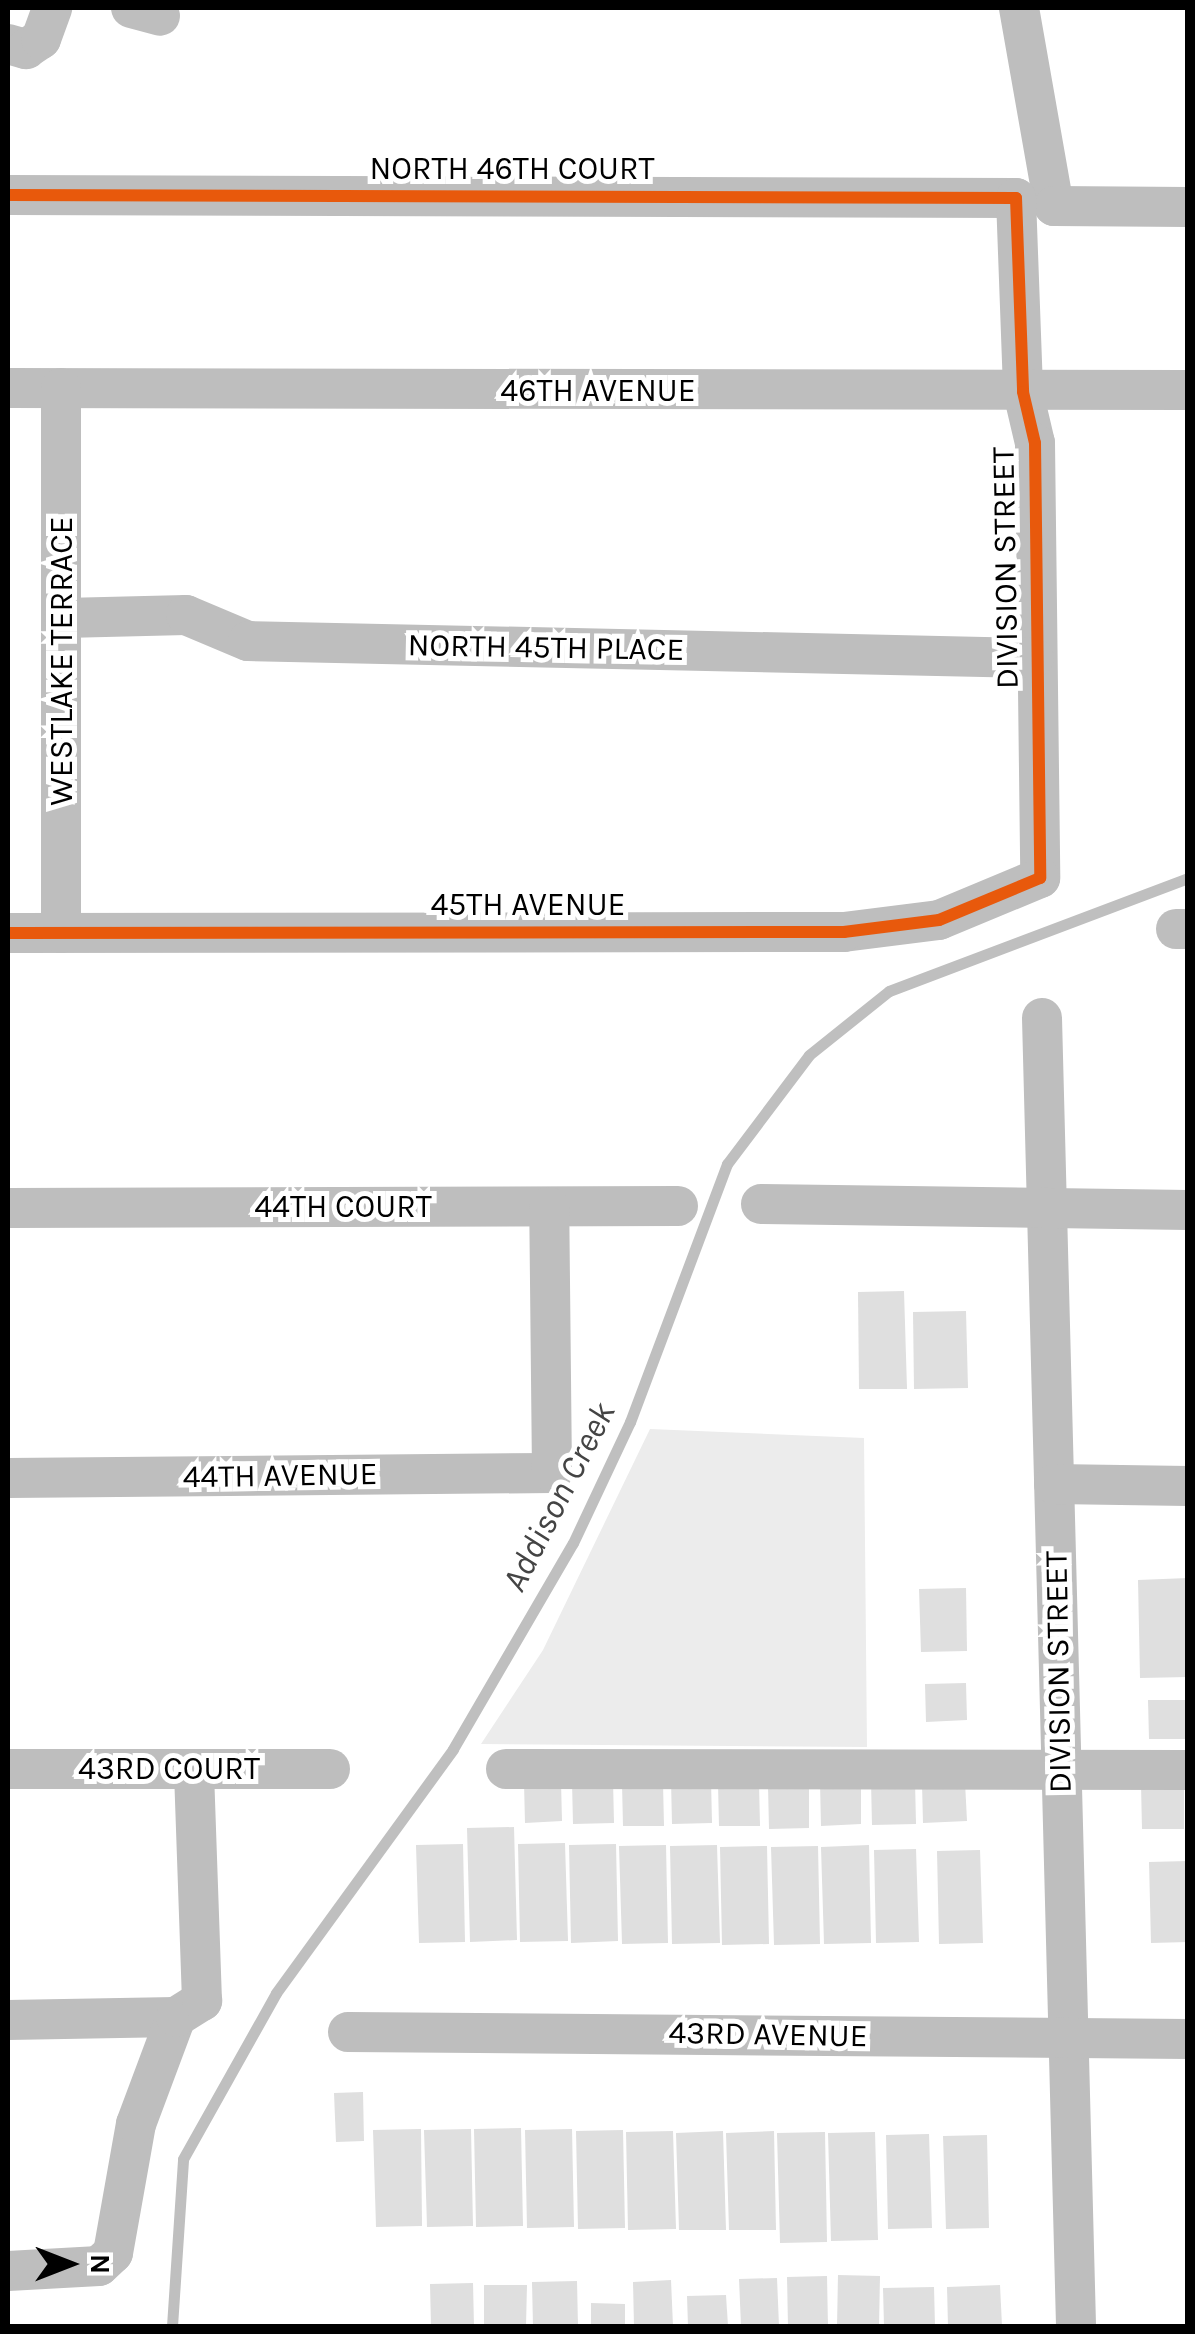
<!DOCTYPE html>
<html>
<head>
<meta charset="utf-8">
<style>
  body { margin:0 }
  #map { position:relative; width:1195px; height:2334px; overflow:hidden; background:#fff; font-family:Karla,sans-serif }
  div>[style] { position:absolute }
  .green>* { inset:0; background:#ececec }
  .stream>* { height:11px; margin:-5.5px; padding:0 5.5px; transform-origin:5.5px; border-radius:5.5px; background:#bfbfbf }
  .building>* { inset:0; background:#dfdfdf }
  .minor>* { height:40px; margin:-20px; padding:0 20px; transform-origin:20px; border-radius:20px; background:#bebebe }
  .cycleway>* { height:12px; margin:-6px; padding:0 6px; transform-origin:6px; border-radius:6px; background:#e8590c }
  span { translate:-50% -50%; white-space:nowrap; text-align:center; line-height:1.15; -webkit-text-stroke:10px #fff; paint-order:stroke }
  .street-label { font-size:32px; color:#000 }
  .water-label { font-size:35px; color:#444; font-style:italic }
  .frame { position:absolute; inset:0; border:10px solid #000; pointer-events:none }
  .north { position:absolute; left:20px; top:2214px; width:100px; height:100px; -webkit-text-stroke:8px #fff; paint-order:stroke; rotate:90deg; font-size:28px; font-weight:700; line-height:40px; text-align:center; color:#000 }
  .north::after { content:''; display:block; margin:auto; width:35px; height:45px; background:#000; clip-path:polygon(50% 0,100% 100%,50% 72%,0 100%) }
</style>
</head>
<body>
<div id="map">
  <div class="green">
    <div style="clip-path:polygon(650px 1429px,864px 1438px,867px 1747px,481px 1744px,543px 1650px)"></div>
  </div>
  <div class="stream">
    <div style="left:172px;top:2326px;width:167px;rotate:-86.2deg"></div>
    <div style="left:183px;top:2159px;width:190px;rotate:-60.7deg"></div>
    <div style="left:276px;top:1993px;width:301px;rotate:-54deg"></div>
    <div style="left:453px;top:1749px;width:238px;rotate:-59.8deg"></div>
    <div style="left:573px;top:1543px;width:134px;rotate:-64.8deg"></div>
    <div style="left:630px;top:1422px;width:276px;rotate:-69.4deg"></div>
    <div style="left:727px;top:1164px;width:136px;rotate:-53deg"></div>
    <div style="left:809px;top:1055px;width:102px;rotate:-38.7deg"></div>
    <div style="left:889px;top:991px;width:320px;rotate:-20.7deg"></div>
  </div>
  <div class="building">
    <div style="clip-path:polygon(904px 1291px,907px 1389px,859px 1389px,858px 1292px)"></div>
    <div style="clip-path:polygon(966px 1311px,968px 1388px,914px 1389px,913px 1312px)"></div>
    <div style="clip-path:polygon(1188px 1578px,1188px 1677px,1140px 1678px,1138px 1580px)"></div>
    <div style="clip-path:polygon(966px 1588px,967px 1651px,921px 1652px,919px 1589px)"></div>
    <div style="clip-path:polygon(966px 1683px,967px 1720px,926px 1722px,925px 1684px)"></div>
    <div style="clip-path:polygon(1148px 1700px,1188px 1700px,1188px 1739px,1149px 1739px)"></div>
    <div style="clip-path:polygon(613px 1780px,614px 1823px,573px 1824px,572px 1782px)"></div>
    <div style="clip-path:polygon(711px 1780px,712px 1823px,672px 1824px,671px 1781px)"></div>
    <div style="clip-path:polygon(915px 1781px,916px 1824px,872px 1825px,871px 1782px)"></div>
    <div style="clip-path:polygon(561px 1782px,562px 1821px,525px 1823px,524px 1783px)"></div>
    <div style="clip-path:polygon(861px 1782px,861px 1824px,821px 1826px,820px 1783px)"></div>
    <div style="clip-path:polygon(965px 1782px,967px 1821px,923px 1823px,922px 1784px)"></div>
    <div style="clip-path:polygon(663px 1783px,664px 1826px,623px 1826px,622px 1784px)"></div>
    <div style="clip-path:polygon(759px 1783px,760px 1826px,719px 1826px,718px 1784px)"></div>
    <div style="clip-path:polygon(1184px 1784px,1184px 1829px,1142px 1829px,1141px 1785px)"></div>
    <div style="clip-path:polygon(809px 1785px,809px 1828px,769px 1829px,768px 1786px)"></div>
    <div style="clip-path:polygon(514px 1827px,517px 1940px,470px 1942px,467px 1828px)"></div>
    <div style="clip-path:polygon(565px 1843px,568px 1941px,520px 1942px,518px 1844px)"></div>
    <div style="clip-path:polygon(463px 1844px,465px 1942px,419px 1943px,416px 1845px)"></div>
    <div style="clip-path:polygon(616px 1844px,618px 1941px,571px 1943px,569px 1845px)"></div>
    <div style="clip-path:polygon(666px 1845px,668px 1943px,622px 1944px,619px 1846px)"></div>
    <div style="clip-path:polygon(717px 1845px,720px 1943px,672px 1944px,670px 1846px)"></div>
    <div style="clip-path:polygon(869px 1845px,871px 1943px,824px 1944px,821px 1847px)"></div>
    <div style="clip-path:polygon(767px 1846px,769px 1944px,722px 1945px,720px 1847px)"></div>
    <div style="clip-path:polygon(818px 1846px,820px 1944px,774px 1945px,771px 1847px)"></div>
    <div style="clip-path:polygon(916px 1849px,919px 1942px,876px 1943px,874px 1850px)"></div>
    <div style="clip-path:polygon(980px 1850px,983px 1943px,939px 1944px,937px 1851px)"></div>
    <div style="clip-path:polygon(1188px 1861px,1188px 1942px,1151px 1943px,1149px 1862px)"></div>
    <div style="clip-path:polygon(363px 2092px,364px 2141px,336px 2142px,334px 2093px)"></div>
    <div style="clip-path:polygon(521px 2128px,523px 2226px,476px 2227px,474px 2129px)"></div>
    <div style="clip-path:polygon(421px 2129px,422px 2226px,376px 2227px,373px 2130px)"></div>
    <div style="clip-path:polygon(471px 2129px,473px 2226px,427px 2227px,424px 2130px)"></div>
    <div style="clip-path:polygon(572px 2129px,574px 2227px,527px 2228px,525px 2130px)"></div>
    <div style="clip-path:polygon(623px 2130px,625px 2228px,578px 2229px,576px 2131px)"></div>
    <div style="clip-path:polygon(673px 2131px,676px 2229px,628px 2230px,626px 2132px)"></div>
    <div style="clip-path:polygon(723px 2131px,726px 2230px,679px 2230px,676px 2133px)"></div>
    <div style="clip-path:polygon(774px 2131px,776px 2230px,729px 2230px,726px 2133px)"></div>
    <div style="clip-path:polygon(825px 2132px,827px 2242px,780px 2243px,777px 2133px)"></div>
    <div style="clip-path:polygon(875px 2132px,878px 2240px,831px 2241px,828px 2133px)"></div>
    <div style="clip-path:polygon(929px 2134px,932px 2228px,888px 2229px,886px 2135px)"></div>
    <div style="clip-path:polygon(987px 2135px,989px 2228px,946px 2229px,943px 2136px)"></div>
    <div style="clip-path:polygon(838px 2275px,880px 2276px,879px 2326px,837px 2326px)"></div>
    <div style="clip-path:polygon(827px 2276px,828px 2326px,788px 2326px,787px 2277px)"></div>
    <div style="clip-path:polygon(777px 2278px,779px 2326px,741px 2326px,739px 2279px)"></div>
    <div style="clip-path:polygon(671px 2280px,673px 2326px,634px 2326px,633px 2282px)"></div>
    <div style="clip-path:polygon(577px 2281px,578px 2326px,533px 2326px,532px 2282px)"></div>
    <div style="clip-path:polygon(473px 2283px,474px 2326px,431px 2326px,430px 2284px)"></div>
    <div style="clip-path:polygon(484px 2285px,527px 2285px,526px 2326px,484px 2326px)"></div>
    <div style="clip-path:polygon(1000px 2285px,1002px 2326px,948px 2326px,947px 2287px)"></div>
    <div style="clip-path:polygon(934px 2287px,935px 2326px,884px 2326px,883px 2288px)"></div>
    <div style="clip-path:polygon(726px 2295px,728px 2326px,688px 2326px,687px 2296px)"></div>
    <div style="clip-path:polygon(591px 2303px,625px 2304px,625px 2326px,591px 2326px)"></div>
  </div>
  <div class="minor">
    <div style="left:131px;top:8px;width:30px;rotate:15deg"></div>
    <div style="left:1019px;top:8px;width:201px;rotate:80deg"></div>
    <div style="left:1054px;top:206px;width:134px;rotate:0.4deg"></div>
    <div style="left:8px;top:44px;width:19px;rotate:16deg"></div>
    <div style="left:26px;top:49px;width:18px;rotate:-34deg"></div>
    <div style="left:41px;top:39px;width:33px;rotate:-70deg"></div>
    <div style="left:8px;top:195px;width:1008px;rotate:0.17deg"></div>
    <div style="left:1016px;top:198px;width:194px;rotate:87.9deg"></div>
    <div style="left:1023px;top:392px;width:52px;rotate:76.8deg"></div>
    <div style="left:1035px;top:443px;width:435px;rotate:89.3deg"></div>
    <div style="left:1040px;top:878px;width:109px;rotate:157.4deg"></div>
    <div style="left:939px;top:920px;width:96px;rotate:172.8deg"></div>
    <div style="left:844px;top:932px;width:836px;rotate:179.93deg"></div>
    <div style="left:8px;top:388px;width:1180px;rotate:0.1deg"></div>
    <div style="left:61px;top:388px;width:545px;rotate:90deg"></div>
    <div style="left:64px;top:618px;width:122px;rotate:-1.4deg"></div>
    <div style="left:186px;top:615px;width:67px;rotate:22.8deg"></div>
    <div style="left:248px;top:641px;width:786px;rotate:1.24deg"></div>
    <div style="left:1176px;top:929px;width:12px"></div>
    <div style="left:1042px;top:1018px;width:1308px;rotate:88.51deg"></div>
    <div style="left:761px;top:1204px;width:427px;rotate:0.8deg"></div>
    <div style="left:8px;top:1208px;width:670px;rotate:-0.17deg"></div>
    <div style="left:8px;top:1478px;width:544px;rotate:-0.53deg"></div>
    <div style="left:552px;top:1473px;width:266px;rotate:-90.6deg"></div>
    <div style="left:1054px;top:1484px;width:134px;rotate:0.9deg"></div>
    <div style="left:8px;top:1769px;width:322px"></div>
    <div style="left:506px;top:1769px;width:682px;rotate:0.08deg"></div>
    <div style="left:8px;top:2020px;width:168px;rotate:-1deg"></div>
    <div style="left:348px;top:2032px;width:840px;rotate:0.48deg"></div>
    <div style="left:8px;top:2271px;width:91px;rotate:-3.1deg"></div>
    <div style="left:99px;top:2266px;width:19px;rotate:-43deg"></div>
    <div style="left:113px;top:2253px;width:131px;rotate:-79.9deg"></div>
    <div style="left:136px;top:2124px;width:114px;rotate:-69.5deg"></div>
    <div style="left:176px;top:2017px;width:31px;rotate:-32deg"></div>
    <div style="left:202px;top:2001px;width:231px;rotate:-92deg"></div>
  </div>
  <div class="cycleway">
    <div style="left:8px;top:195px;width:1008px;rotate:0.17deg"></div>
    <div style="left:1016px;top:198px;width:194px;rotate:87.9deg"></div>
    <div style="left:1023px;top:392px;width:52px;rotate:76.8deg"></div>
    <div style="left:1035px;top:443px;width:435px;rotate:89.3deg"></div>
    <div style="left:1040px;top:878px;width:109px;rotate:157.4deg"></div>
    <div style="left:939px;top:920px;width:96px;rotate:172.8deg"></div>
    <div style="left:844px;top:932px;width:836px;rotate:179.93deg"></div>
  </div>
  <div class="street-label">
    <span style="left:512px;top:169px">NORTH 46TH COURT</span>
    <span style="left:598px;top:391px">46TH AVENUE</span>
    <span style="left:1006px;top:568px;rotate:-91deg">DIVISION STREET</span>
    <span style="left:546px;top:648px;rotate:1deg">NORTH 45TH PLACE</span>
    <span style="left:62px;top:661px;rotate:-90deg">WESTLAKE TERRACE</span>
    <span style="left:528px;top:905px">45TH AVENUE</span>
    <span style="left:343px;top:1207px">44TH COURT</span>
    <span style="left:280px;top:1476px;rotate:-1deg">44TH AVENUE</span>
    <span style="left:1059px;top:1672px;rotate:-91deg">DIVISION STREET</span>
    <span style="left:169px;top:1769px">43RD COURT</span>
    <span style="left:768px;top:2035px;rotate:1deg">43RD AVENUE</span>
  </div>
  <div class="water-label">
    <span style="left:559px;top:1497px;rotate:-63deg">Addison Creek</span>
  </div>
  <div class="frame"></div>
  <div class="north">N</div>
</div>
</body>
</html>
